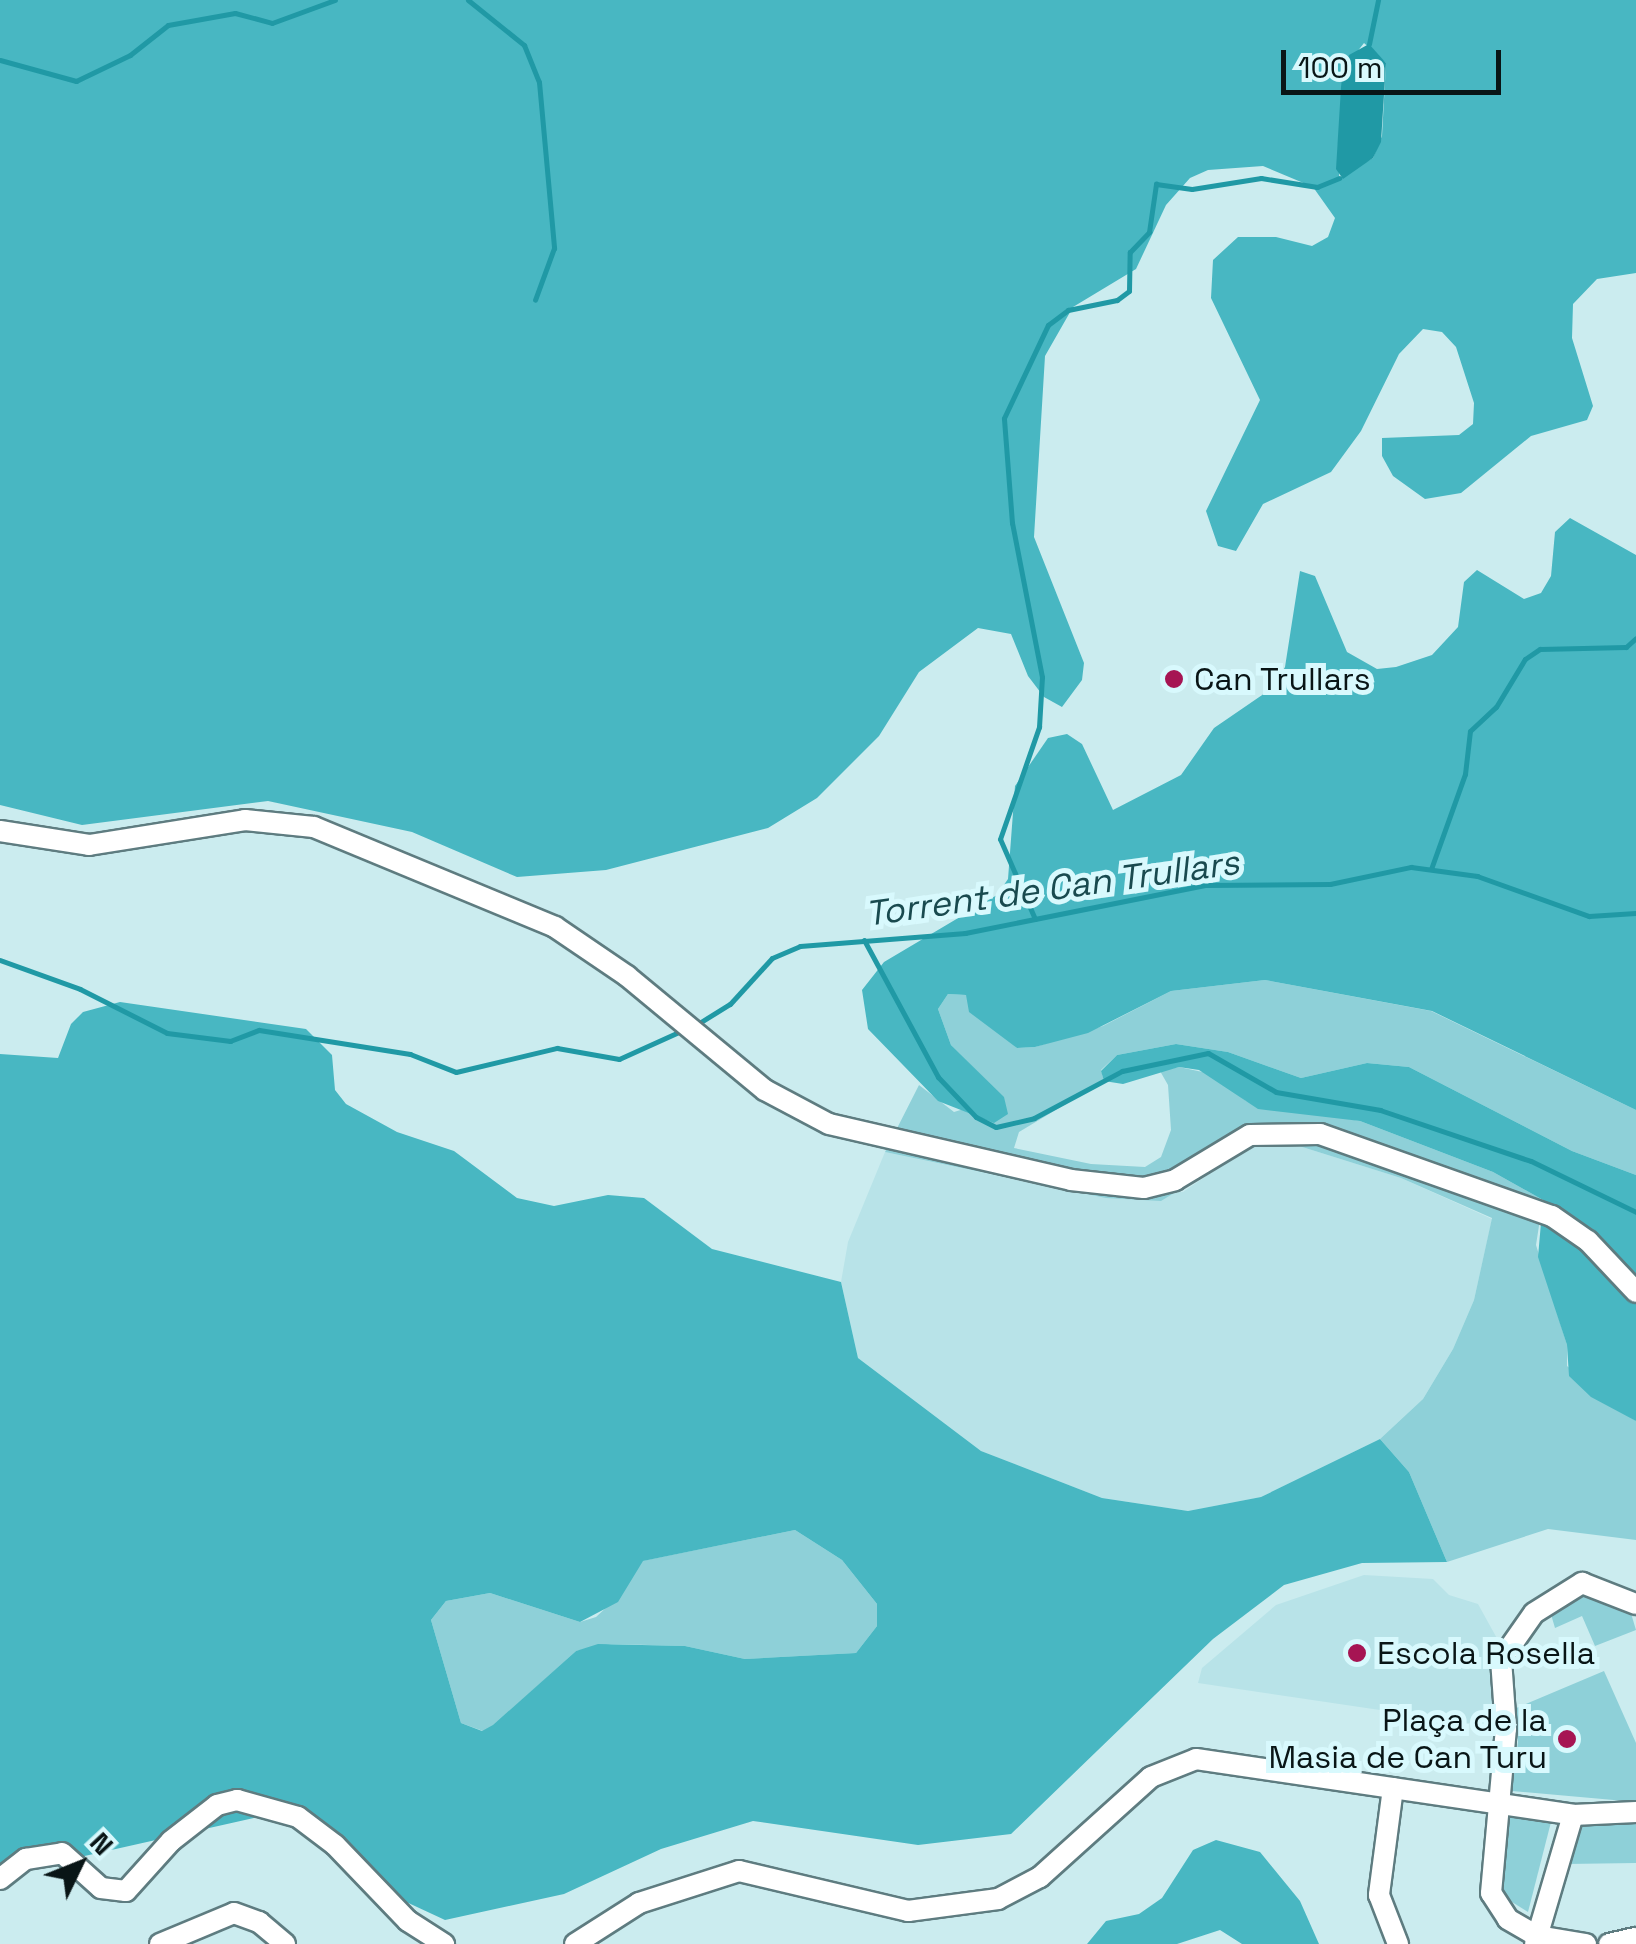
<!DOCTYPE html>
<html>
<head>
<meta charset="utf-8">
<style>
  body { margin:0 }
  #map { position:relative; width:1636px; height:1944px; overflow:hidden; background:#cbecef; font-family:"Space Grotesk",sans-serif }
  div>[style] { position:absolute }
  .built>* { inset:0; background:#b8e3e8 }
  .green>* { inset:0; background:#8ed0d8 }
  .forest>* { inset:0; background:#48b7c2 }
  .water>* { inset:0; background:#2099a5 }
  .stream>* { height:5px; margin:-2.5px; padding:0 2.5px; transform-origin:2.5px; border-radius:2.5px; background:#2099a5 }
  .roads { filter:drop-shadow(2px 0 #5e7c80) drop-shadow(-2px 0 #5e7c80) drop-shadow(0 2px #5e7c80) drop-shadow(0 -2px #5e7c80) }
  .minor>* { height:20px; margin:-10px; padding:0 10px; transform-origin:10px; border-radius:10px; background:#fff }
  .dots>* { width:28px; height:28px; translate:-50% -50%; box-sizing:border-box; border:5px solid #d8f9fd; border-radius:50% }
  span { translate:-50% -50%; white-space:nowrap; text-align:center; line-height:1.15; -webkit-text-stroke:10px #d8f9fd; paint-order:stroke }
  .poi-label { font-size:32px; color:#091516 }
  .left { translate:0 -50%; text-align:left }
  .right { translate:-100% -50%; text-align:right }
  .water-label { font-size:35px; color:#194a4f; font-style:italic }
  .north { position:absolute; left:30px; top:1814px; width:100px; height:100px; -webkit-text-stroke:8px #d8f9fd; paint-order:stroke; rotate:47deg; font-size:28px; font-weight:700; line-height:40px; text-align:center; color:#091516 }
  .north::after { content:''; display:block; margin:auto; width:35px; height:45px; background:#091516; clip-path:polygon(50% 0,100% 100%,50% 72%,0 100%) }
  .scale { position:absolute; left:1281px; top:50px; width:220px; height:45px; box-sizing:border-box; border:5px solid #091516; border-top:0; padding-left:12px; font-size:30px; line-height:35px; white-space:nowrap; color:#091516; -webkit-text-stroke:8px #d8f9fd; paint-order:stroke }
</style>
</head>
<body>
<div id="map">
  <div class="built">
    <div style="clip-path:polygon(1280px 1140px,1401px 1178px,1492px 1219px,1474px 1300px,1453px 1349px,1423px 1399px,1380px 1439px,1261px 1497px,1188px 1511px,1102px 1498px,981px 1451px,858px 1358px,841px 1282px,848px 1242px,885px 1152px,1054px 1188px,1183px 1192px,1244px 1150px)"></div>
    <div style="clip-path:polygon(1364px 1575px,1433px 1579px,1449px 1595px,1478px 1604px,1499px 1642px,1490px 1664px,1494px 1713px,1488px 1726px,1198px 1683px,1202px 1668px,1276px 1605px)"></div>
  </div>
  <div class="green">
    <div style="clip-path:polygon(1265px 980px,1431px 1011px,1636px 1110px,1636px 1175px,1572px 1151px,1409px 1067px,1367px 1063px,1301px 1078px,1228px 1052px,1176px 1044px,1117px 1055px,1101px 1070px,1104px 1081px,1019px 1132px,1014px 1148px,1091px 1164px,1145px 1167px,1161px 1157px,1171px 1130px,1168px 1085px,1160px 1071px,1179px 1067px,1212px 1074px,1246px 1101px,1360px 1121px,1493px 1172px,1543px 1200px,1536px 1245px,1567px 1345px,1567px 1366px,1636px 1421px,1636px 1540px,1548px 1529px,1447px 1562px,1409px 1472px,1380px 1439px,1423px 1399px,1453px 1349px,1474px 1300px,1492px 1218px,1401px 1178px,1280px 1140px,1244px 1150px,1161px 1201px,1106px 1198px,885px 1152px,919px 1085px,954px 1112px,1003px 1097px,951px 1045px,938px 1009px,948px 994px,966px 995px,1017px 1048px,1035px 1047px,1103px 1026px,1171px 991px)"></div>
    <div style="clip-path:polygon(795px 1530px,842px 1560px,877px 1604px,877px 1626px,856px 1653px,745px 1659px,685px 1646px,611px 1644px,576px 1651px,493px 1726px,483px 1731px,461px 1723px,431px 1620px,446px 1601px,490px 1593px,580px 1622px,596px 1617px,623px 1592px,642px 1561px)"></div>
    <div style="clip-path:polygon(1579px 1596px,1602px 1596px,1630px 1610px,1636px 1630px,1595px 1646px,1582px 1616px,1555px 1628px,1550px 1611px)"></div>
    <div style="clip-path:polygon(1604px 1671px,1636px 1743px,1636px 1802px,1512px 1791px,1518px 1742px,1514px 1709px)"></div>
    <div style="clip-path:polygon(1505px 1815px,1551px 1822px,1528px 1912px,1504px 1897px,1498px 1881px)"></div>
    <div style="clip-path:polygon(1580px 1822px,1636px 1822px,1636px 1863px,1566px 1864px)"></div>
  </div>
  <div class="forest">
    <div style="clip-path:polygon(evenodd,0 0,1636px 0,1636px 273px,1597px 279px,1573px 304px,1572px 338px,1593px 406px,1587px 420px,1531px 436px,1461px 493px,1425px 499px,1393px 476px,1382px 456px,1382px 438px,1459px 435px,1473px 424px,1474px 403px,1456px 347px,1442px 332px,1423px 329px,1399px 354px,1361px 431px,1331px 472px,1263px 504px,1236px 551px,1218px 546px,1206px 511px,1260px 400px,1211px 298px,1213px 260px,1238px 237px,1276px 237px,1312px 246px,1328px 237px,1335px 218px,1313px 187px,1263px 166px,1208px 170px,1190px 178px,1166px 205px,1136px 269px,1073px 307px,1045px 356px,1034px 537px,1084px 663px,1082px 680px,1062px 707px,1044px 697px,1028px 676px,1011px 634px,978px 628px,919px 672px,879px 736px,817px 798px,768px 828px,606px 870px,517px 877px,412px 832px,268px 801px,82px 825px,0 805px,0 0,1364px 43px,1386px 63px,1382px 136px,1373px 158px,1339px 178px,1342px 71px,1364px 43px)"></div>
    <div style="clip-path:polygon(1570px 518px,1636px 555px,1636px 1110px,1432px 1011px,1265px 980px,1171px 991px,1088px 1033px,1035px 1047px,1017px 1048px,969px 1012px,966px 995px,948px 994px,938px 1009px,951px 1045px,1004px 1097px,1008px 1114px,994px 1123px,938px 1101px,868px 1029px,862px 990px,884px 962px,997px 895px,1008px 879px,1015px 786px,1048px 738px,1067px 734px,1082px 744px,1113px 810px,1181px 775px,1214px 728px,1274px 687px,1285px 667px,1300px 571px,1315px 576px,1347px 652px,1377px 669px,1396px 667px,1432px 655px,1458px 627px,1464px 582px,1477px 570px,1524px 599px,1541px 593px,1551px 576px,1555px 532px)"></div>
    <div style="clip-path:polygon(evenodd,120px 1002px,306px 1029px,332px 1055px,335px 1090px,346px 1104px,397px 1132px,454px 1151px,517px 1198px,554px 1206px,608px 1195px,644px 1198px,712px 1249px,841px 1282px,858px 1358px,981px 1451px,1102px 1498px,1188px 1511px,1261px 1497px,1380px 1439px,1409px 1472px,1447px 1562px,1362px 1563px,1284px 1585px,1213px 1639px,1011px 1834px,918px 1845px,753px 1821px,661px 1849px,564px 1894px,445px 1920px,374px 1887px,281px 1812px,0 1875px,0 1054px,58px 1058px,71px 1024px,83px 1012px,120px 1002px,795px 1530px,842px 1560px,877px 1604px,877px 1626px,856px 1653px,745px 1659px,685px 1646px,598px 1644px,576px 1651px,493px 1725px,482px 1731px,461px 1723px,431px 1620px,446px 1601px,490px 1593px,580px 1622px,618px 1602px,643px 1561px,795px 1530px)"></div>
    <div style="clip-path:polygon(1176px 1044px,1228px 1052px,1301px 1078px,1367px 1063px,1409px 1067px,1572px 1151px,1636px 1175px,1636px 1421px,1591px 1397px,1569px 1376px,1567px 1345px,1538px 1257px,1543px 1200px,1493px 1172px,1360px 1121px,1258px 1109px,1199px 1070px,1179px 1067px,1123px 1084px,1104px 1081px,1101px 1071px,1117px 1055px)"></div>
    <div style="clip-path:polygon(1216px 1840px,1260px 1852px,1300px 1901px,1319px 1944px,1242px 1944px,1220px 1930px,1177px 1944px,1087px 1944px,1106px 1921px,1139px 1914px,1162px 1898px,1193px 1850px)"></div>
  </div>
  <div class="water">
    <div style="clip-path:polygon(1369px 44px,1386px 63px,1381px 142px,1373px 158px,1343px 179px,1336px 169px,1342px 71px,1349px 55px)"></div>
  </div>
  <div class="stream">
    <div style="left:468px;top:0;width:72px;rotate:38.8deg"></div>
    <div style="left:524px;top:45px;width:40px;rotate:68deg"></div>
    <div style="left:539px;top:82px;width:167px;rotate:84.8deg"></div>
    <div style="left:554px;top:248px;width:55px;rotate:110.1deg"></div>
    <div style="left:1369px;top:44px;width:45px;rotate:-78.4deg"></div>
    <div style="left:0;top:60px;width:79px;rotate:15.4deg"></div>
    <div style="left:76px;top:81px;width:60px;rotate:-25.7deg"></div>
    <div style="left:130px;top:55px;width:48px;rotate:-38.3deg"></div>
    <div style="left:168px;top:25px;width:68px;rotate:-10.2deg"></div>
    <div style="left:235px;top:13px;width:38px;rotate:15deg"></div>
    <div style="left:272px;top:23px;width:67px;rotate:-20.1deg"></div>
    <div style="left:1431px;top:869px;width:101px;rotate:-70.3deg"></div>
    <div style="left:1465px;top:774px;width:43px;rotate:-83.4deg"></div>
    <div style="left:1470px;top:731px;width:35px;rotate:-43deg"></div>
    <div style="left:1496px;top:707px;width:56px;rotate:-58.9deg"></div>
    <div style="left:1525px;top:659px;width:18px;rotate:-34deg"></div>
    <div style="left:1540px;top:649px;width:86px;rotate:-1.3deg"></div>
    <div style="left:1626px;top:647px;width:13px;rotate:-42deg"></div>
    <div style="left:1035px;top:919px;width:87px;rotate:-113.6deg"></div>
    <div style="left:1000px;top:839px;width:119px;rotate:-70.8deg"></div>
    <div style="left:1039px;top:727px;width:50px;rotate:-86.6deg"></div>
    <div style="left:1042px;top:677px;width:157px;rotate:-101deg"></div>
    <div style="left:1012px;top:523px;width:105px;rotate:-94.4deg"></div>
    <div style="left:1004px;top:418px;width:103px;rotate:-64.7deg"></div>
    <div style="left:1048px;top:325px;width:25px;rotate:-37deg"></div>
    <div style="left:1068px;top:310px;width:50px;rotate:-11.5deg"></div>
    <div style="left:1117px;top:300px;width:15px;rotate:-37deg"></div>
    <div style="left:1129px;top:291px;width:39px;rotate:-89deg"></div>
    <div style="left:1130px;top:252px;width:28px;rotate:-46deg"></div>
    <div style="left:1149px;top:232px;width:49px;rotate:-81.7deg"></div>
    <div style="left:1156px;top:184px;width:36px;rotate:8deg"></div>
    <div style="left:1192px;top:189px;width:70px;rotate:-9.1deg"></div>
    <div style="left:1261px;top:178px;width:57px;rotate:9.1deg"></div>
    <div style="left:1317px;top:187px;width:24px;rotate:-22deg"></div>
    <div style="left:864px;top:940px;width:156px;rotate:61.6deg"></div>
    <div style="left:938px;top:1077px;width:55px;rotate:46.5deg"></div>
    <div style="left:976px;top:1117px;width:22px;rotate:27deg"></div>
    <div style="left:996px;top:1127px;width:39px;rotate:-13deg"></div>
    <div style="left:1034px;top:1118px;width:100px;rotate:-28.1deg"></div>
    <div style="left:1122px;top:1071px;width:88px;rotate:-11.8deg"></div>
    <div style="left:1208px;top:1053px;width:78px;rotate:29.8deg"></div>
    <div style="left:1276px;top:1092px;width:106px;rotate:9.8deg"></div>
    <div style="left:1380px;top:1110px;width:159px;rotate:18.7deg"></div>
    <div style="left:1531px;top:1161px;width:117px;rotate:25.9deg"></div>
    <div style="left:0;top:960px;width:85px;rotate:19.9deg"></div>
    <div style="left:80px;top:989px;width:97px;rotate:26.8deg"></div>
    <div style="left:167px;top:1033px;width:64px;rotate:7.2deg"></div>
    <div style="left:230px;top:1041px;width:31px;rotate:-21deg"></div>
    <div style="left:259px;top:1030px;width:153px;rotate:9deg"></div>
    <div style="left:410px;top:1054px;width:49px;rotate:21.4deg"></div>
    <div style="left:456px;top:1072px;width:104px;rotate:-13.4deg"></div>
    <div style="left:557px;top:1048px;width:63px;rotate:10.1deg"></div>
    <div style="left:619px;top:1059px;width:68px;rotate:-24.3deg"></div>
    <div style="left:696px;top:1025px;width:40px;rotate:-32deg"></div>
    <div style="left:730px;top:1004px;width:62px;rotate:-47.6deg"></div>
    <div style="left:772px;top:958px;width:30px;rotate:-23deg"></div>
    <div style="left:800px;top:946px;width:166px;rotate:-4.5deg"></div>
    <div style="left:965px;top:933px;width:246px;rotate:-11.3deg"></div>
    <div style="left:1206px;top:885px;width:124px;rotate:-0.5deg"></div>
    <div style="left:1330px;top:884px;width:83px;rotate:-11.9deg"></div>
    <div style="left:1411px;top:867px;width:67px;rotate:7.8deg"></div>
    <div style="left:1477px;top:876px;width:119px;rotate:19.7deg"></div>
    <div style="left:1589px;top:916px;width:47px;rotate:-3.7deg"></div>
  </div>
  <div class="roads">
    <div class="minor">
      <div style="left:0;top:831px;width:90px;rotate:8.9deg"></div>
      <div style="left:89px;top:845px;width:158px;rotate:-9.1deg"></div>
      <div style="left:245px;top:820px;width:69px;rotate:5.8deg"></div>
      <div style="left:314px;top:827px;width:261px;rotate:22.5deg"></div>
      <div style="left:555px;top:927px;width:87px;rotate:34.2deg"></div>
      <div style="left:627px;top:976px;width:179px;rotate:39.6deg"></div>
      <div style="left:765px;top:1090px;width:72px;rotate:28deg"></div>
      <div style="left:829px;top:1124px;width:248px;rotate:13deg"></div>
      <div style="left:1071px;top:1180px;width:73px;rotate:6.3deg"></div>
      <div style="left:1144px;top:1188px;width:32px;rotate:-14deg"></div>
      <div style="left:1175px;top:1180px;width:87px;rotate:-31deg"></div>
      <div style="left:1250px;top:1135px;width:70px;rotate:-0.8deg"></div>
      <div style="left:1320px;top:1134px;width:246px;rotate:19.5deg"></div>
      <div style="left:1552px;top:1216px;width:44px;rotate:34.8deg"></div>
      <div style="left:1588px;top:1241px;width:70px;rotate:46.7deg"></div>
      <div style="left:1393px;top:1788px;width:108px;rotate:97.5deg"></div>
      <div style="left:1379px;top:1895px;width:53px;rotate:68.8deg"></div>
      <div style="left:0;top:1879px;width:33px;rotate:-38deg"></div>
      <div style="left:26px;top:1859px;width:36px;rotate:-9deg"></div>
      <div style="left:62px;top:1853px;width:52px;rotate:41.9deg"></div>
      <div style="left:101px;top:1888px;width:25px;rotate:7deg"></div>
      <div style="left:126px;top:1891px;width:67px;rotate:-48deg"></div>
      <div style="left:171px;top:1841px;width:58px;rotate:-38deg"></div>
      <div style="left:217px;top:1805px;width:21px;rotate:-14deg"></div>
      <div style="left:237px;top:1800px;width:63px;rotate:15.6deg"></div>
      <div style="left:298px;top:1817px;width:46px;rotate:37.1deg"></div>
      <div style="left:335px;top:1845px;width:105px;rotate:46.2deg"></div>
      <div style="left:408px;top:1921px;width:43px;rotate:32.6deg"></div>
      <div style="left:160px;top:1944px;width:80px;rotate:-22.7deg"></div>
      <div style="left:234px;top:1913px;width:27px;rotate:20deg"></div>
      <div style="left:259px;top:1922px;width:34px;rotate:40deg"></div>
      <div style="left:575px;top:1944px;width:76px;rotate:-32.6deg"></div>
      <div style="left:639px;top:1903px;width:105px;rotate:-17.7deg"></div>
      <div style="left:739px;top:1871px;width:174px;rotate:13.3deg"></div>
      <div style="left:908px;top:1911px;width:91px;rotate:-7.6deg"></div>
      <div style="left:998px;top:1899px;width:47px;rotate:-27.6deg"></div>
      <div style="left:1040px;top:1877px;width:149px;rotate:-42deg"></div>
      <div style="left:1151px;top:1777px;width:48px;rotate:-21.8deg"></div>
      <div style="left:1196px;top:1759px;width:381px;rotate:8.4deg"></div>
      <div style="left:1573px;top:1815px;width:63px;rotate:-2.7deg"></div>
      <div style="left:1535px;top:1944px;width:134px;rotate:-73.6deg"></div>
      <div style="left:1586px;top:1944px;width:50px;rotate:-170.7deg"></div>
      <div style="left:1537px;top:1936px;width:34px;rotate:-150deg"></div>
      <div style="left:1508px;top:1919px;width:31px;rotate:-123deg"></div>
      <div style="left:1491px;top:1893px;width:165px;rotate:-84.8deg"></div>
      <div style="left:1506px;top:1729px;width:69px;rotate:-94.1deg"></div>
      <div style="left:1501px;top:1660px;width:57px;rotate:-54.9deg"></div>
      <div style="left:1534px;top:1613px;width:57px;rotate:-32deg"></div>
      <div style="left:1582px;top:1583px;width:58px;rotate:21.3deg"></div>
      <div style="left:1609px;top:1944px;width:28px;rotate:-13deg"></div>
    </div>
  </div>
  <div class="dots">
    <div style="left:1174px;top:679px;background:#a61553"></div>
    <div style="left:1357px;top:1653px;background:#a61553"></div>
    <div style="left:1567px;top:1739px;background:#a61553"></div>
  </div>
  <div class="poi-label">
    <span class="left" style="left:1194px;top:679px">Can Trullars</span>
    <span class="left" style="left:1377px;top:1653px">Escola Rosella</span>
    <span class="right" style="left:1547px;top:1739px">Plaça de la<br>Masia de Can Turu</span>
  </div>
  <div class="water-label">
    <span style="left:1052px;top:888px;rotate:-8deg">Torrent de Can Trullars</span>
  </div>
  <div class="north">N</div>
  <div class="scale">100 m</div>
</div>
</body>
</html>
